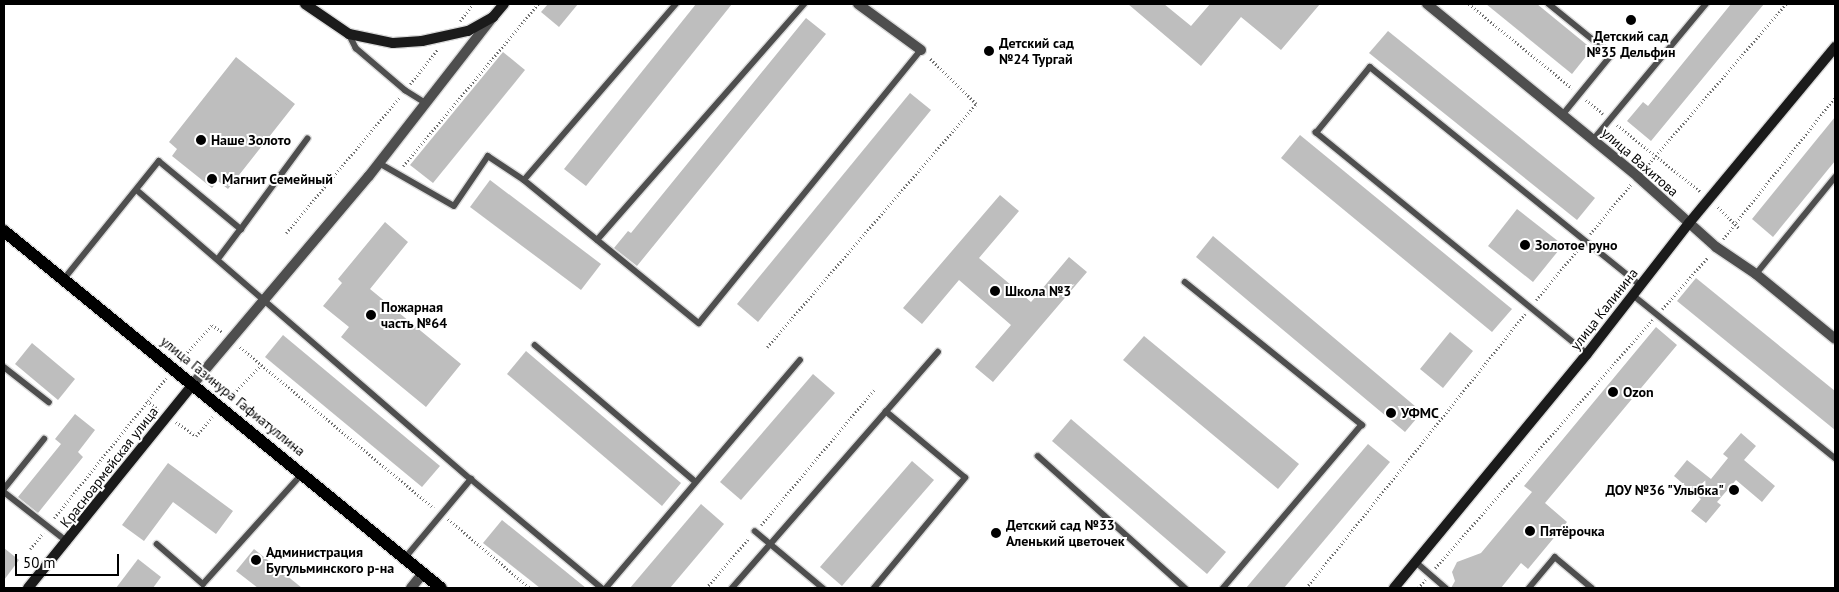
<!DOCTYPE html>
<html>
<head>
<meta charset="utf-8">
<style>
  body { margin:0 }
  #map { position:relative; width:1839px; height:592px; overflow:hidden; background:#fff; font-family:"PT Sans",sans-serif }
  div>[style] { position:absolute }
  .building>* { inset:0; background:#bebebe }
  .path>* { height:2.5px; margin-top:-1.25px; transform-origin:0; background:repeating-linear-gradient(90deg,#707070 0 1px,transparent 0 3.5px) }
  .roads { filter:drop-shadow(1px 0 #dbdbdb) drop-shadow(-1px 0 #dbdbdb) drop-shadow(0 1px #dbdbdb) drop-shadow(0 -1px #dbdbdb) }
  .lane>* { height:5.5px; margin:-2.75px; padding:0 2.75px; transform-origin:2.75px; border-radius:2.75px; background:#4e4e4e }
  .street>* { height:10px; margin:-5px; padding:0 5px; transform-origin:5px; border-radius:5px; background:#4e4e4e }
  .secondary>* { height:10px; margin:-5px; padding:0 5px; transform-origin:5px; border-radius:5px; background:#1b1b1b }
  .primary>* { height:12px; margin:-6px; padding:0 6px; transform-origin:6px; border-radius:6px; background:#000 }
  .dots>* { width:14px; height:14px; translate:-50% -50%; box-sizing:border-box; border:2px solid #fff; border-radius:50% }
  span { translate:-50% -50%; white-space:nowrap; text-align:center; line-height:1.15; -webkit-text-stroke:4px #fff; paint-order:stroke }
  .poi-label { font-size:14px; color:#000; font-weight:700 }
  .left { translate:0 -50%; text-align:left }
  .right { translate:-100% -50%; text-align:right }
  .street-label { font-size:14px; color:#000 }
  .frame { position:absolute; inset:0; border:5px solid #000; pointer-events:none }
  .scale { position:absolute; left:15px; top:554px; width:104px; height:22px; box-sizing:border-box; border:2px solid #000; border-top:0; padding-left:6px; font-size:15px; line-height:18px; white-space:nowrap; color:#000; -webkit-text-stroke:4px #fff; paint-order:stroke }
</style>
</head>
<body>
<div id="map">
  <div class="building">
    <div style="clip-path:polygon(548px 4px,578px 4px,559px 27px,541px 12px)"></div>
    <div style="clip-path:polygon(696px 4px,732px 4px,586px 186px,564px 169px)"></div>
    <div style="clip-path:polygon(1128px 4px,1164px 4px,1191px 26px,1210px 4px,1320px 4px,1281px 50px,1241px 17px,1201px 66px)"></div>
    <div style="clip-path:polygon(1486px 4px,1537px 4px,1592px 49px,1572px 74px)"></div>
    <div style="clip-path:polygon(1731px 4px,1764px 4px,1651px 141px,1627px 121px,1643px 102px,1648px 106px)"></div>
    <div style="clip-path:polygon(806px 18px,826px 34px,637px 266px,614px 248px,628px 231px,631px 233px)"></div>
    <div style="clip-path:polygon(1388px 31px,1595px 198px,1577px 220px,1369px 53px)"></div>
    <div style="clip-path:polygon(503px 52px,525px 70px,433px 183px,410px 165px)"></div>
    <div style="clip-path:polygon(236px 57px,295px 104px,228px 189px,218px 181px,212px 188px,172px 156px,177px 149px,169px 142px)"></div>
    <div style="clip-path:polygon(910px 93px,931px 110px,758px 322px,737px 304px)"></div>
    <div style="clip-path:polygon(1835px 117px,1835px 161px,1773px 237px,1752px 219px)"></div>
    <div style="clip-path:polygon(1300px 135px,1512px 309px,1492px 332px,1281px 158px)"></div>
    <div style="clip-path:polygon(490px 180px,601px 264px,581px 290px,470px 207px)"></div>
    <div style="clip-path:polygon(1000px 195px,1019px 211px,979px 258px,1031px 302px,1069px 257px,1087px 272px,993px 382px,975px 367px,1011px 325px,959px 280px,922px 324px,903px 308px)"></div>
    <div style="clip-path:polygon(1517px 209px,1563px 245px,1533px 282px,1488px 246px)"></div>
    <div style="clip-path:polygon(385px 222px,408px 242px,370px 289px,461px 364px,426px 407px,341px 337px,349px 327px,323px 306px,342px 283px,338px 279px)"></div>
    <div style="clip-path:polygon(1213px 236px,1422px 412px,1405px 432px,1196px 257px)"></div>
    <div style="clip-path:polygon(1696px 278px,1835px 391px,1835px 430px,1677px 301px)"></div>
    <div style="clip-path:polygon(1656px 327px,1677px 345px,1545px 503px,1567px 522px,1528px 569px,1521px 563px,1501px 588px,1451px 588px,1455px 581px,1452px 572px,1457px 562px,1481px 553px,1532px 492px,1524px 486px)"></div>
    <div style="clip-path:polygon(1450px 332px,1473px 351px,1443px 388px,1420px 369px)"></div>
    <div style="clip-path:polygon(283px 335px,440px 466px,422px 487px,265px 357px)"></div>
    <div style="clip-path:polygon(1144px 336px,1299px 464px,1278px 489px,1123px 360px)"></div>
    <div style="clip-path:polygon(32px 343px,75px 379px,58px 400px,15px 364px)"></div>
    <div style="clip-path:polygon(526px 351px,681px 483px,662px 506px,507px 374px)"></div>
    <div style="clip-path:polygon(813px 374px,835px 393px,741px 500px,720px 482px)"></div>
    <div style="clip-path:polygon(75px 414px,95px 430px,78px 452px,83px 457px,38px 513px,18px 497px,61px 444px,55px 439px)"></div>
    <div style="clip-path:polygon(1071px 419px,1226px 552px,1207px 574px,1052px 441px)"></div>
    <div style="clip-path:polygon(1741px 433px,1756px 446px,1744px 460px,1775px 486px,1762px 502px,1736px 480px,1717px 502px,1721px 505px,1706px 523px,1691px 511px,1701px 499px,1674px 476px,1687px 460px,1711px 479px,1728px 458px,1723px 454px)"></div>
    <div style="clip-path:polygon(1368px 444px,1390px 462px,1284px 588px,1246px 588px)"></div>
    <div style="clip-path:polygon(912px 461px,934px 480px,842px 586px,820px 567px)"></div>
    <div style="clip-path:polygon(168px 463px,233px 511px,216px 534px,173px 502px,144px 541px,122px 525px)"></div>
    <div style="clip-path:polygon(701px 504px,724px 524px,670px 588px,630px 588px)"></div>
    <div style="clip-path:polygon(502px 520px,586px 588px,540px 588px,483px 543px)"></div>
    <div style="clip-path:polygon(4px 548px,19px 560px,4px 580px)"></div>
    <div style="clip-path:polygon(254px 549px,302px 588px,258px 588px,236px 571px)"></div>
    <div style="clip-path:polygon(138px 559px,161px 577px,153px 588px,116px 588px)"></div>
  </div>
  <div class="path">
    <div style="left:1469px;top:4px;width:133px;rotate:39.2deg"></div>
    <div style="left:460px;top:21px;width:21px;rotate:-53deg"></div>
    <div style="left:410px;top:84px;width:45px;rotate:-51.3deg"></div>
    <div style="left:1586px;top:100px;width:22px;rotate:39deg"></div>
    <div style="left:1617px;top:125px;width:107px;rotate:38.6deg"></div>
    <div style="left:403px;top:166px;width:211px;rotate:-50.2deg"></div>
    <div style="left:1644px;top:169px;width:218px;rotate:-49.3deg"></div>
    <div style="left:1718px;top:207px;width:30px;rotate:45deg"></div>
    <div style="left:286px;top:233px;width:176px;rotate:-50.1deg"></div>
    <div style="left:1590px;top:234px;width:65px;rotate:-50.6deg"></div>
    <div style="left:1723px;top:239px;width:181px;rotate:-51.7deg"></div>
    <div style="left:1536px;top:300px;width:67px;rotate:-50.4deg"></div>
    <div style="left:1662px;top:309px;width:69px;rotate:-48.5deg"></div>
    <div style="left:240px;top:347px;width:252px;rotate:39.7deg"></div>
    <div style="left:767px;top:347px;width:321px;rotate:-49.3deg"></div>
    <div style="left:976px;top:104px;width:66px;rotate:-135.6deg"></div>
    <div style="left:180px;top:360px;width:47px;rotate:-47.6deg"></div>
    <div style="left:212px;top:325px;width:12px;rotate:35deg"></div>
    <div style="left:229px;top:398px;width:46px;rotate:-45.9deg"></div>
    <div style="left:147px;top:401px;width:14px;rotate:36deg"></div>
    <div style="left:176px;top:422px;width:24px;rotate:35deg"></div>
    <div style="left:196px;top:436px;width:25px;rotate:-50deg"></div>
    <div style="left:54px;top:518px;width:179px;rotate:-51.3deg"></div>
    <div style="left:448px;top:519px;width:107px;rotate:40.1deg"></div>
    <div style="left:761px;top:525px;width:176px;rotate:-50.1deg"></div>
    <div style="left:30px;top:549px;width:21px;rotate:-51deg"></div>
    <div style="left:1435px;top:568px;width:330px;rotate:-48.8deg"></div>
    <div style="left:706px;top:588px;width:66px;rotate:-49.3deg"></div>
    <div style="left:1306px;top:588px;width:351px;rotate:-51.4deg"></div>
    <div style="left:1418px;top:588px;width:11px;rotate:-49deg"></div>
  </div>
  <div class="roads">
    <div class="lane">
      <div style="left:1549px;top:4px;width:81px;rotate:39deg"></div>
      <div style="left:1612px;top:55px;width:77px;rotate:129.2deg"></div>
      <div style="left:349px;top:34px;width:16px;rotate:63deg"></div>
      <div style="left:356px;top:48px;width:65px;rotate:40.6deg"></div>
      <div style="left:405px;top:90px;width:25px;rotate:32deg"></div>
      <div style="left:1593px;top:140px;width:177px;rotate:-50.3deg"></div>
      <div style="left:379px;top:163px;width:86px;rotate:29.8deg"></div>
      <div style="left:454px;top:206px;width:60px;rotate:-55.8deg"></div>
      <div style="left:488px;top:156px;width:43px;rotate:33.7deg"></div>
      <div style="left:524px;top:180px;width:226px;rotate:39.3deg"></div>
      <div style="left:699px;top:323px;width:352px;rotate:-50.9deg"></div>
      <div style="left:524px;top:180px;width:233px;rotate:-49.2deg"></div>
      <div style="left:137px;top:190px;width:442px;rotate:40.9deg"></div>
      <div style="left:597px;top:240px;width:314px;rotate:-48.7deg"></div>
      <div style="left:218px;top:259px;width:38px;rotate:-53deg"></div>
      <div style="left:1756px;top:274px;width:125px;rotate:-50.8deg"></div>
      <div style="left:64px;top:279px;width:151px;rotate:-51.2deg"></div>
      <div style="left:159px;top:161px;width:107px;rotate:39.7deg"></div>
      <div style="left:241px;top:229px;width:112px;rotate:-53.7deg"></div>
      <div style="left:1185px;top:282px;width:228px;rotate:38.9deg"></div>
      <div style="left:1362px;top:425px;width:214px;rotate:130.3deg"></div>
      <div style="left:1633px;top:295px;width:260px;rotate:38.9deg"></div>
      <div style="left:535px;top:345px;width:210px;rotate:40.4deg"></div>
      <div style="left:1587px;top:354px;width:350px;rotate:-140.8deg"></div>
      <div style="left:1316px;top:133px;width:85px;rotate:-50.7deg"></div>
      <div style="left:1370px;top:67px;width:348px;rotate:38.9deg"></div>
      <div style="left:4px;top:367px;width:57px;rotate:37.9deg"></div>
      <div style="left:1038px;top:456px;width:198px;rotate:41.9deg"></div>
      <div style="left:4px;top:489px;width:64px;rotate:-51.3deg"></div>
      <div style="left:4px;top:492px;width:81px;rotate:38deg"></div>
      <div style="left:755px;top:531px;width:89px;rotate:40deg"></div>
      <div style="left:157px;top:544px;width:61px;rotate:41deg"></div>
      <div style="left:203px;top:584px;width:148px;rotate:-48deg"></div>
      <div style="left:405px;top:558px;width:103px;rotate:-50.1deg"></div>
      <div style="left:471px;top:479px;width:170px;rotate:39.8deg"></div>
      <div style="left:1416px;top:562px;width:40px;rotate:41deg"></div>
      <div style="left:606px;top:588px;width:299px;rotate:-49.6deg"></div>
      <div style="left:732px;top:588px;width:313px;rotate:-48.9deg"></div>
      <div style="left:874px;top:588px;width:143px;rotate:-50.4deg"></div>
      <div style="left:965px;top:478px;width:103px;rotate:-140.1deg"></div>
      <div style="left:1529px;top:588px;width:40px;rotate:-50deg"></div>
      <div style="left:1555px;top:557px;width:48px;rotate:40deg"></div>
    </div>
    <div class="street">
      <div style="left:858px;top:4px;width:78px;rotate:36.1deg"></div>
      <div style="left:1427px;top:4px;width:273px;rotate:39.3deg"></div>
      <div style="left:1638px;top:177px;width:105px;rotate:41.9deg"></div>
      <div style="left:1716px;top:247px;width:48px;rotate:34deg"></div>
      <div style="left:1756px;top:274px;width:102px;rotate:39.4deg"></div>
      <div style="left:193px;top:384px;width:272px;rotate:-49.8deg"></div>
      <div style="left:369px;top:176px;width:200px;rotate:-52.1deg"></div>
      <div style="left:411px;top:588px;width:19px;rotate:-51deg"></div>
    </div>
    <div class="secondary">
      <div style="left:305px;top:4px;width:53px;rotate:34.3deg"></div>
      <div style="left:349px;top:34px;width:45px;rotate:11.6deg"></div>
      <div style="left:393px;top:43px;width:29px;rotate:-4deg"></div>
      <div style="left:422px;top:41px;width:47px;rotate:-12.3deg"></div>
      <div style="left:468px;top:31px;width:29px;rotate:-29deg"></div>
      <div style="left:493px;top:17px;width:17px;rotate:-50deg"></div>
      <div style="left:28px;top:588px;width:262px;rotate:-51deg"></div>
      <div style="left:1394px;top:588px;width:303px;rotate:-50.5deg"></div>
      <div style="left:1587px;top:354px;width:166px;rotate:-52.1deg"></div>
      <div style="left:1689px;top:223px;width:229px;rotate:-50.3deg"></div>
    </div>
    <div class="primary">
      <div style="left:4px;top:231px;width:564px;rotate:39.25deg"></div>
    </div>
  </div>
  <div class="dots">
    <div style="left:1631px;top:20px;background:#000"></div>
    <div style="left:989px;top:51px;background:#000"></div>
    <div style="left:201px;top:140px;background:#000"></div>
    <div style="left:212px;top:179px;background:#000"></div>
    <div style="left:1525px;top:245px;background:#000"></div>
    <div style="left:995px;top:291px;background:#000"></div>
    <div style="left:371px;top:315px;background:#000"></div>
    <div style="left:1613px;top:392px;background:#000"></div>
    <div style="left:1391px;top:413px;background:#000"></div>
    <div style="left:1734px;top:490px;background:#000"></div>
    <div style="left:1530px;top:531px;background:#000"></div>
    <div style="left:996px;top:533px;background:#000"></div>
    <div style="left:256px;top:560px;background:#000"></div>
  </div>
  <div class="poi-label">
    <span style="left:1631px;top:44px">Детский сад<br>№35 Дельфин</span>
    <span class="left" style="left:999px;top:51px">Детский сад<br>№24 Тургай</span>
    <span class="left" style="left:211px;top:140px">Наше Золото</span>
    <span class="left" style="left:222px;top:179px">Магнит Семейный</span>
    <span class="left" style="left:1535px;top:245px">Золотое руно</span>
    <span class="left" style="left:1005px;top:291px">Школа №3</span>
    <span class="left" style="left:381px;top:315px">Пожарная<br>часть №64</span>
    <span class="left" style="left:1623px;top:392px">Ozon</span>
    <span class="left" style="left:1401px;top:413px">УФМС</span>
    <span class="right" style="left:1724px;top:490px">ДОУ №36 "Улыбка"</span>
    <span class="left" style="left:1006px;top:533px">Детский сад №33<br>Аленький цветочек</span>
    <span class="left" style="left:1540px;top:531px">Пятёрочка</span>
    <span class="left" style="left:266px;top:560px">Администрация<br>Бугульминского р-на</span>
  </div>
  <div class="street-label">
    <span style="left:1640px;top:162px;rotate:41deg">улица Вахитова</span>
    <span style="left:1604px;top:309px;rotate:-52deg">улица Калинина</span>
    <span style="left:233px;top:396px;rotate:39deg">улица Газинура Гафиатуллина</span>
    <span style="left:109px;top:467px;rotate:-52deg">Красноармейская улица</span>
  </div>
  <div class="frame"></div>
  <div class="scale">50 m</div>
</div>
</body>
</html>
